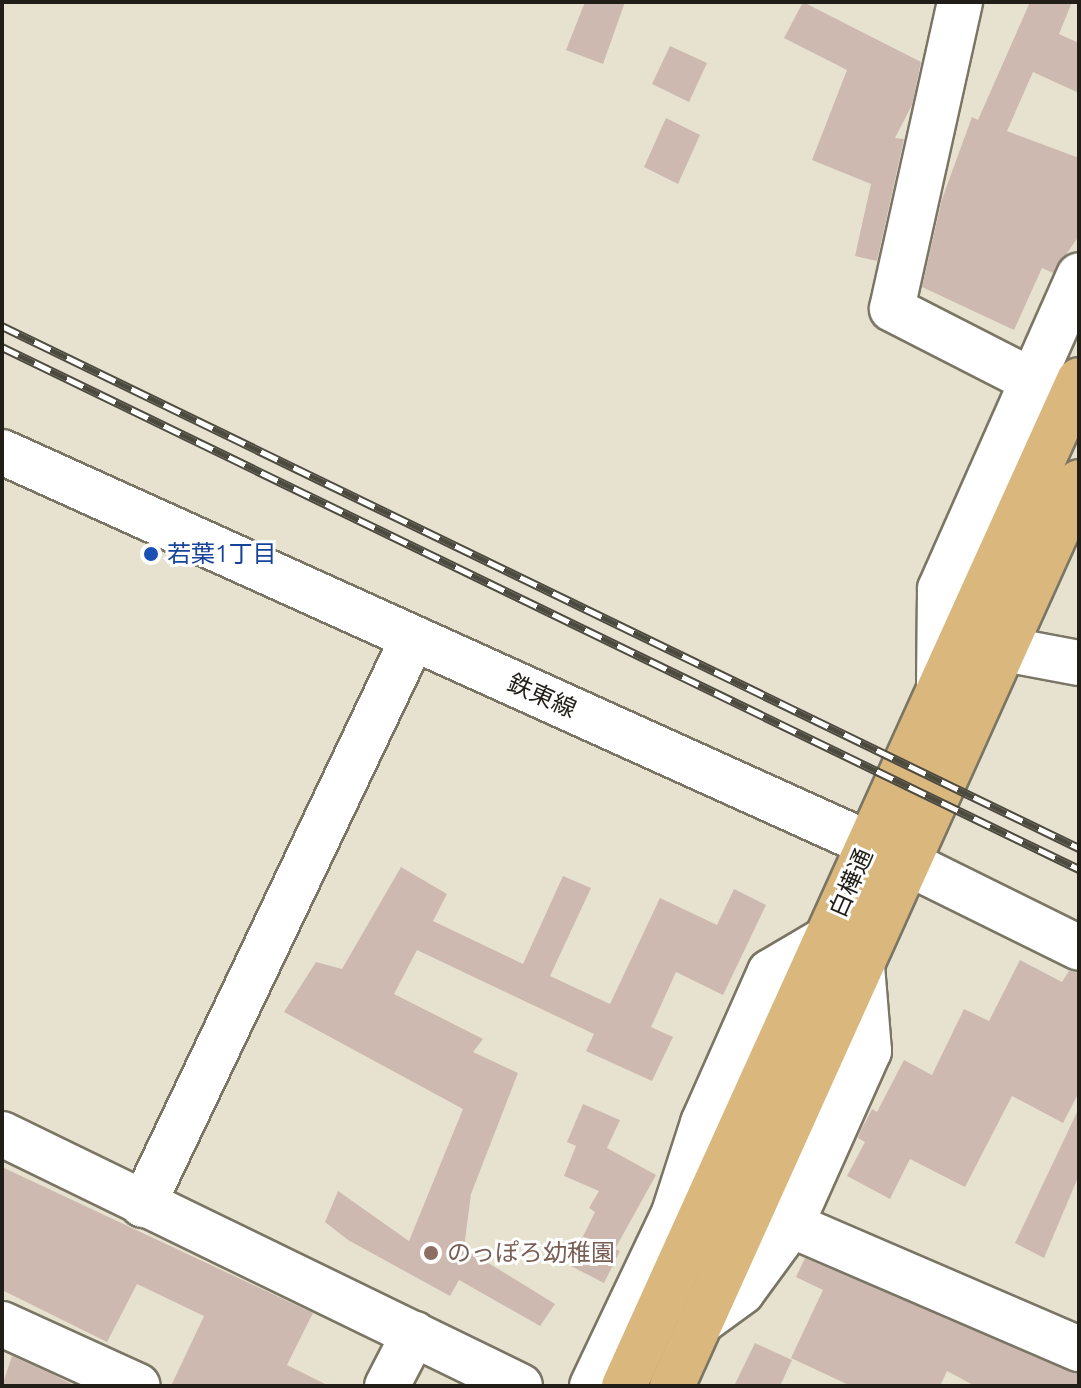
<!DOCTYPE html>
<html>
<head>
<meta charset="utf-8">
<style>
  body { margin:0 }
  #map { position:relative; width:1081px; height:1388px; overflow:hidden; background:#e7e2cf; font-family:Ubuntu,"Noto Sans JP",sans-serif }
  div>[style] { position:absolute }
  .building>* { inset:0; background:#ceb9b1 }
  .roads { filter:drop-shadow(2px 0 #7a7564) drop-shadow(-2px 0 #7a7564) drop-shadow(0 2px #7a7564) drop-shadow(0 -2px #7a7564) }
  .minor>* { height:44px; margin:-22px; padding:0 22px; transform-origin:22px; border-radius:22px; background:#fff }
  .major>* { height:44px; margin:-22px; padding:0 22px; transform-origin:22px; border-radius:22px; background:#dab87d }
  .rail>* { height:9px; margin-top:-4.5px; transform-origin:0; background:repeating-linear-gradient(90deg,#fff 0 18px,#4d4a40 0 36px); box-sizing:border-box; border-block:2px solid #4d4a40 }
  .dots>* { width:22px; height:22px; translate:-50% -50%; box-sizing:border-box; border:4px solid #fff; border-radius:50% }
  span { translate:-50% -50%; white-space:nowrap; text-align:center; line-height:1.15; -webkit-text-stroke:6px #fff; paint-order:stroke }
  .transit-label { font-size:24px; color:#164399 }
  .left { translate:0 -50%; text-align:left }
  .street-label { font-size:24px; color:#201e17 }
  .education-label { font-size:24px; color:#785e54 }
  .frame { position:absolute; inset:0; border:4px solid #201e17; pointer-events:none }
</style>
</head>
<body>
<div id="map">
  <div class="building">
    <div style="clip-path:polygon(585px 2px,625px 2px,603px 64px,566px 50px)"></div>
    <div style="clip-path:polygon(803px 2px,921px 62px,912px 105px,895px 138px,904px 139px,877px 261px,855px 256px,871px 184px,812px 160px,847px 70px,784px 38px)"></div>
    <div style="clip-path:polygon(1030px 2px,1072px 2px,1059px 34px,1079px 43px,1079px 93px,1033px 72px,1007px 131px,1079px 158px,1079px 236px,1053px 273px,1042px 268px,1014px 330px,922px 287px,942px 199px,972px 117px,978px 120px)"></div>
    <div style="clip-path:polygon(670px 46px,707px 63px,689px 102px,652px 84px)"></div>
    <div style="clip-path:polygon(666px 118px,700px 135px,678px 184px,644px 167px)"></div>
    <div style="clip-path:polygon(401px 867px,447px 894px,433px 921px,523px 964px,563px 876px,591px 888px,550px 976px,610px 1004px,660px 898px,717px 925px,734px 889px,766px 905px,723px 995px,676px 972px,651px 1027px,673px 1037px,652px 1081px,586px 1051px,594px 1034px,417px 950px,394px 994px,483px 1039px,473px 1052px,518px 1073px,471px 1194px,464px 1248px,555px 1304px,540px 1326px,459px 1280px,450px 1296px,348px 1240px,325px 1222px,338px 1191px,409px 1241px,463px 1109px,284px 1012px,316px 962px,342px 969px)"></div>
    <div style="clip-path:polygon(1020px 960px,1062px 982px,1069px 971px,1079px 973px,1079px 1092px,1063px 1123px,1012px 1096px,965px 1187px,910px 1159px,890px 1199px,847px 1176px,865px 1142px,858px 1138px,861px 1130px,872px 1109px,877px 1112px,904px 1060px,932px 1075px,964px 1009px,989px 1021px)"></div>
    <div style="clip-path:polygon(583px 1104px,620px 1120px,607px 1148px,656px 1175px,615px 1249px,620px 1251px,604px 1283px,569px 1265px,595px 1212px,589px 1208px,599px 1191px,564px 1176px,576px 1146px,567px 1142px)"></div>
    <div style="clip-path:polygon(1079px 1108px,1079px 1175px,1044px 1258px,1015px 1243px)"></div>
    <div style="clip-path:polygon(2px 1167px,313px 1313px,287px 1365px,329px 1386px,171px 1386px,204px 1316px,137px 1284px,107px 1342px,2px 1290px)"></div>
    <div style="clip-path:polygon(805px 1258px,1079px 1374px,1079px 1386px,975px 1386px,947px 1371px,940px 1386px,851px 1386px,791px 1358px,823px 1290px,796px 1277px)"></div>
    <div style="clip-path:polygon(755px 1343px,792px 1360px,780px 1386px,734px 1386px)"></div>
    <div style="clip-path:polygon(12px 1356px,50px 1373px,75px 1386px,2px 1386px)"></div>
  </div>
  <div class="roads">
    <div class="minor">
      <div style="left:960px;top:2px;width:314px;rotate:102.5deg"></div>
      <div style="left:892px;top:309px;width:158px;rotate:27.1deg"></div>
      <div style="left:2px;top:452px;width:952px;rotate:24.33deg"></div>
      <div style="left:869px;top:844px;width:234px;rotate:26.3deg"></div>
      <div style="left:1004px;top:649px;width:76px;rotate:10.6deg"></div>
      <div style="left:939px;top:686px;width:97px;rotate:-89.4deg"></div>
      <div style="left:940px;top:589px;width:343px;rotate:-66.1deg"></div>
      <div style="left:2px;top:1134px;width:576px;rotate:25.94deg"></div>
      <div style="left:143px;top:1205px;width:628px;rotate:-64.54deg"></div>
      <div style="left:791px;top:1225px;width:314px;rotate:23.3deg"></div>
      <div style="left:701px;top:1322px;width:51px;rotate:-36.2deg"></div>
      <div style="left:742px;top:1292px;width:83px;rotate:-53.8deg"></div>
      <div style="left:791px;top:1225px;width:191px;rotate:-65.9deg"></div>
      <div style="left:869px;top:1051px;width:85px;rotate:-94.7deg"></div>
      <div style="left:2px;top:1324px;width:149px;rotate:24.5deg"></div>
      <div style="left:387px;top:1386px;width:59px;rotate:-62.6deg"></div>
      <div style="left:592px;top:1386px;width:191px;rotate:-64.6deg"></div>
      <div style="left:674px;top:1213px;width:95px;rotate:-72.1deg"></div>
      <div style="left:703px;top:1123px;width:165px;rotate:-66.1deg"></div>
      <div style="left:770px;top:972px;width:65px;rotate:-30.5deg"></div>
    </div>
    <div class="major">
      <div style="left:624px;top:1386px;width:1104px;rotate:-65.66deg"></div>
      <div style="left:672px;top:1386px;width:991px;rotate:-65.76deg"></div>
    </div>
  </div>
  <div class="rail">
    <div style="left:2px;top:326px;width:1197px;rotate:25.86deg"></div>
    <div style="left:2px;top:347px;width:1197px;rotate:25.86deg"></div>
  </div>
  <div class="dots">
    <div style="left:151px;top:554px;background:#1a4fb4"></div>
    <div style="left:431px;top:1253px;background:#8d6e63"></div>
  </div>
  <div class="transit-label">
    <span class="left" style="left:167px;top:554px">若葉1丁目</span>
  </div>
  <div class="street-label">
    <span style="left:542px;top:696px;rotate:24deg">鉄東線</span>
    <span style="left:851px;top:883px;rotate:-66deg">白樺通</span>
  </div>
  <div class="education-label">
    <span class="left" style="left:447px;top:1253px">のっぽろ幼稚園</span>
  </div>
  <div class="frame"></div>
</div>
</body>
</html>
